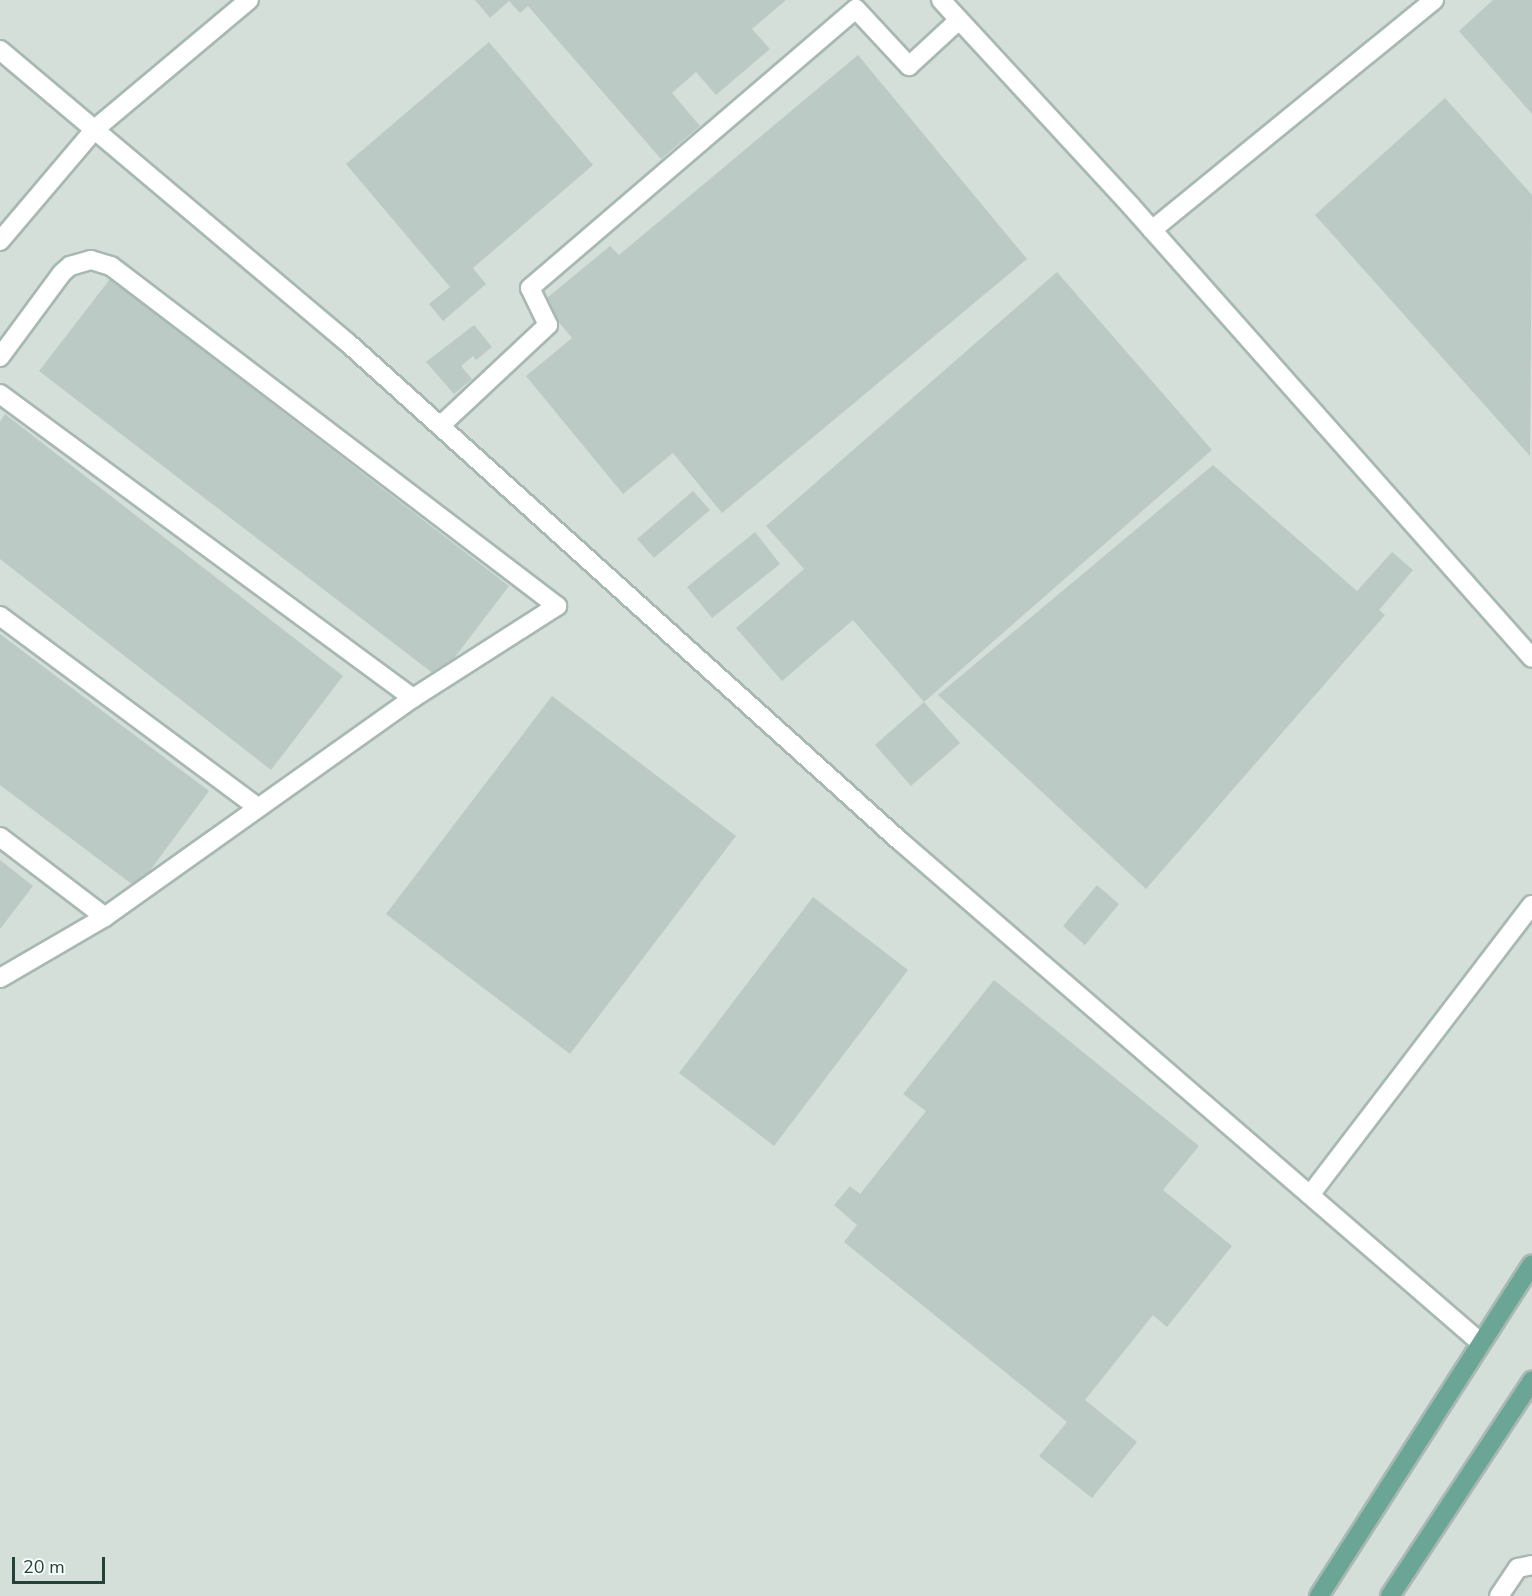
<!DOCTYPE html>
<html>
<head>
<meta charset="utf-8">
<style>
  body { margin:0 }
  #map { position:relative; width:1532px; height:1596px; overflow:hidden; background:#e6efeb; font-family:"Nunito Sans",sans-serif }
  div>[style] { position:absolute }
  .built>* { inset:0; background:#d4dfda }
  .building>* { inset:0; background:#bbcac4 }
  .roads { filter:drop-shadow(2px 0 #a8b8b2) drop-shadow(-2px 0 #a8b8b2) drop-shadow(0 2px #a8b8b2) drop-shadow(0 -2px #a8b8b2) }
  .minor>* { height:18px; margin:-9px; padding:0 9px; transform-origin:9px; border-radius:9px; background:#fff }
  .major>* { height:18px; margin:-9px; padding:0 9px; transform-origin:9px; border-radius:9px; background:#6aa596 }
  span { translate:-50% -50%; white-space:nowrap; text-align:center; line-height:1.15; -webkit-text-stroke:5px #f7fbf9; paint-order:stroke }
  .scale { position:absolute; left:12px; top:1557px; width:93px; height:27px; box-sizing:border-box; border:3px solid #24423a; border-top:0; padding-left:8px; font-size:18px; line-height:21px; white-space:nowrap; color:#24423a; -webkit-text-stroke:4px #f7fbf9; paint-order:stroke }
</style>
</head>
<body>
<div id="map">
  <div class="built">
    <div style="clip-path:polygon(0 0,1532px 0,1532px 1596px,0 1596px)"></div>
  </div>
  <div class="building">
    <div style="clip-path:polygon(475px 0,786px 0,752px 29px,770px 49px,716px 95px,696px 72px,672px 93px,700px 126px,661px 159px,528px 6px,520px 13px,509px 1px,490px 18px)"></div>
    <div style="clip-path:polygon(1493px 0,1532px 0,1532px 114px,1459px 31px)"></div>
    <div style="clip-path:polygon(489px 42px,593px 165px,473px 268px,486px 284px,443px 321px,429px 304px,450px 287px,346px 164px)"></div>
    <div style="clip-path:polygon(858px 55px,1027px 259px,722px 513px,673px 453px,623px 494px,526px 376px,572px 338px,542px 302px,610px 246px,619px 255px)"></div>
    <div style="clip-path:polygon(1445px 98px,1532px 195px,1530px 456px,1315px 215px)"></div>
    <div style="clip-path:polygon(1057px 272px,1212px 450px,924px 702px,853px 620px,782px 681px,736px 628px,804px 569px,766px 526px)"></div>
    <div style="clip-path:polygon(110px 279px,509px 586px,439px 678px,39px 371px)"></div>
    <div style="clip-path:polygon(474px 325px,492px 347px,476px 360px,473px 356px,461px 366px,472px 379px,454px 394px,426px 362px)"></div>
    <div style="clip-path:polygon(5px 414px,343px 676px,271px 770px,0 559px,0 422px)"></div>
    <div style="clip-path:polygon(1213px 465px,1357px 591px,1392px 552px,1413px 570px,1379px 610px,1385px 615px,1146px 889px,938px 695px)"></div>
    <div style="clip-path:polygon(693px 491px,710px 510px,654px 558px,637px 539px)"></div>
    <div style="clip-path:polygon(755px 532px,780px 564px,712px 618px,687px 587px)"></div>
    <div style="clip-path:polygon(0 634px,209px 791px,137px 888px,0 785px)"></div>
    <div style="clip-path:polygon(552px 696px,736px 836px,570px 1054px,386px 914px)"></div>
    <div style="clip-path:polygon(924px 702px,960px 743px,911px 786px,875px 745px)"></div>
    <div style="clip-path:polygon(0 860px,33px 886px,0 929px)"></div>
    <div style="clip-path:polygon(1097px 885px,1119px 904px,1085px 945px,1063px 926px)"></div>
    <div style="clip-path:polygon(813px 897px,908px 970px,774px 1146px,679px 1073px)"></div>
    <div style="clip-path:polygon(994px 980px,1199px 1146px,1163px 1190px,1232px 1246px,1167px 1327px,1153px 1315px,1085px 1400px,1137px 1442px,1092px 1498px,1039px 1456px,1067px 1422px,844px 1242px,857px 1225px,834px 1205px,850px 1186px,860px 1194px,926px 1111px,903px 1094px)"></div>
  </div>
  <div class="roads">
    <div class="minor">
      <div style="left:941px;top:0;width:280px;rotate:47.3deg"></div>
      <div style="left:1131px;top:206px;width:604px;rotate:48.42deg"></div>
      <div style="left:0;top:50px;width:455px;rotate:40.1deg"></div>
      <div style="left:348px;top:343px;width:743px;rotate:42.06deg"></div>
      <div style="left:900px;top:841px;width:768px;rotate:40.83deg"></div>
      <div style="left:1152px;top:230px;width:364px;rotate:-39.2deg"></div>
      <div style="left:0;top:241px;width:147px;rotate:-49.7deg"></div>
      <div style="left:95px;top:129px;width:201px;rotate:-40deg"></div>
      <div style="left:0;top:357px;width:104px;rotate:-53.6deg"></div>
      <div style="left:62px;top:273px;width:11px;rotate:-41deg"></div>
      <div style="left:70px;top:266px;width:22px;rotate:-16deg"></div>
      <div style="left:91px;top:260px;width:21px;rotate:17deg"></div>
      <div style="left:111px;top:266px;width:561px;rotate:37.32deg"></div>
      <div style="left:557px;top:606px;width:171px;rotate:147.4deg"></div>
      <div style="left:413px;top:698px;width:378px;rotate:144.6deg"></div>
      <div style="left:105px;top:917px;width:121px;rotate:149.8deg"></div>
      <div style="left:0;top:394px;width:513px;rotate:36.36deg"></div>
      <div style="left:440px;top:426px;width:148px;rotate:-43.1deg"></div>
      <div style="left:548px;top:325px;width:41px;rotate:-115.9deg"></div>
      <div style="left:530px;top:288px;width:429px;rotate:-40.6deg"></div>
      <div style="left:856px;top:9px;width:78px;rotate:47.1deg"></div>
      <div style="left:909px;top:66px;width:68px;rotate:-42.6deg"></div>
      <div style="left:0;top:616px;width:320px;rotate:36.6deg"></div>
      <div style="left:0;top:837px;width:132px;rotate:37.3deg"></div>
      <div style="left:1310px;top:1195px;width:365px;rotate:-52.6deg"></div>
      <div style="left:1499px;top:1596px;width:34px;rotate:-56deg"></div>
      <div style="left:1518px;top:1568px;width:14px;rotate:-12deg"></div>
    </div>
    <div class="major">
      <div style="left:1319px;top:1596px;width:394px;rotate:-57.3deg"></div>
      <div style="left:1390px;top:1596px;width:258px;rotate:-56.6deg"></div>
    </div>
  </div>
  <div class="scale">20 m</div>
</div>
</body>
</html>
